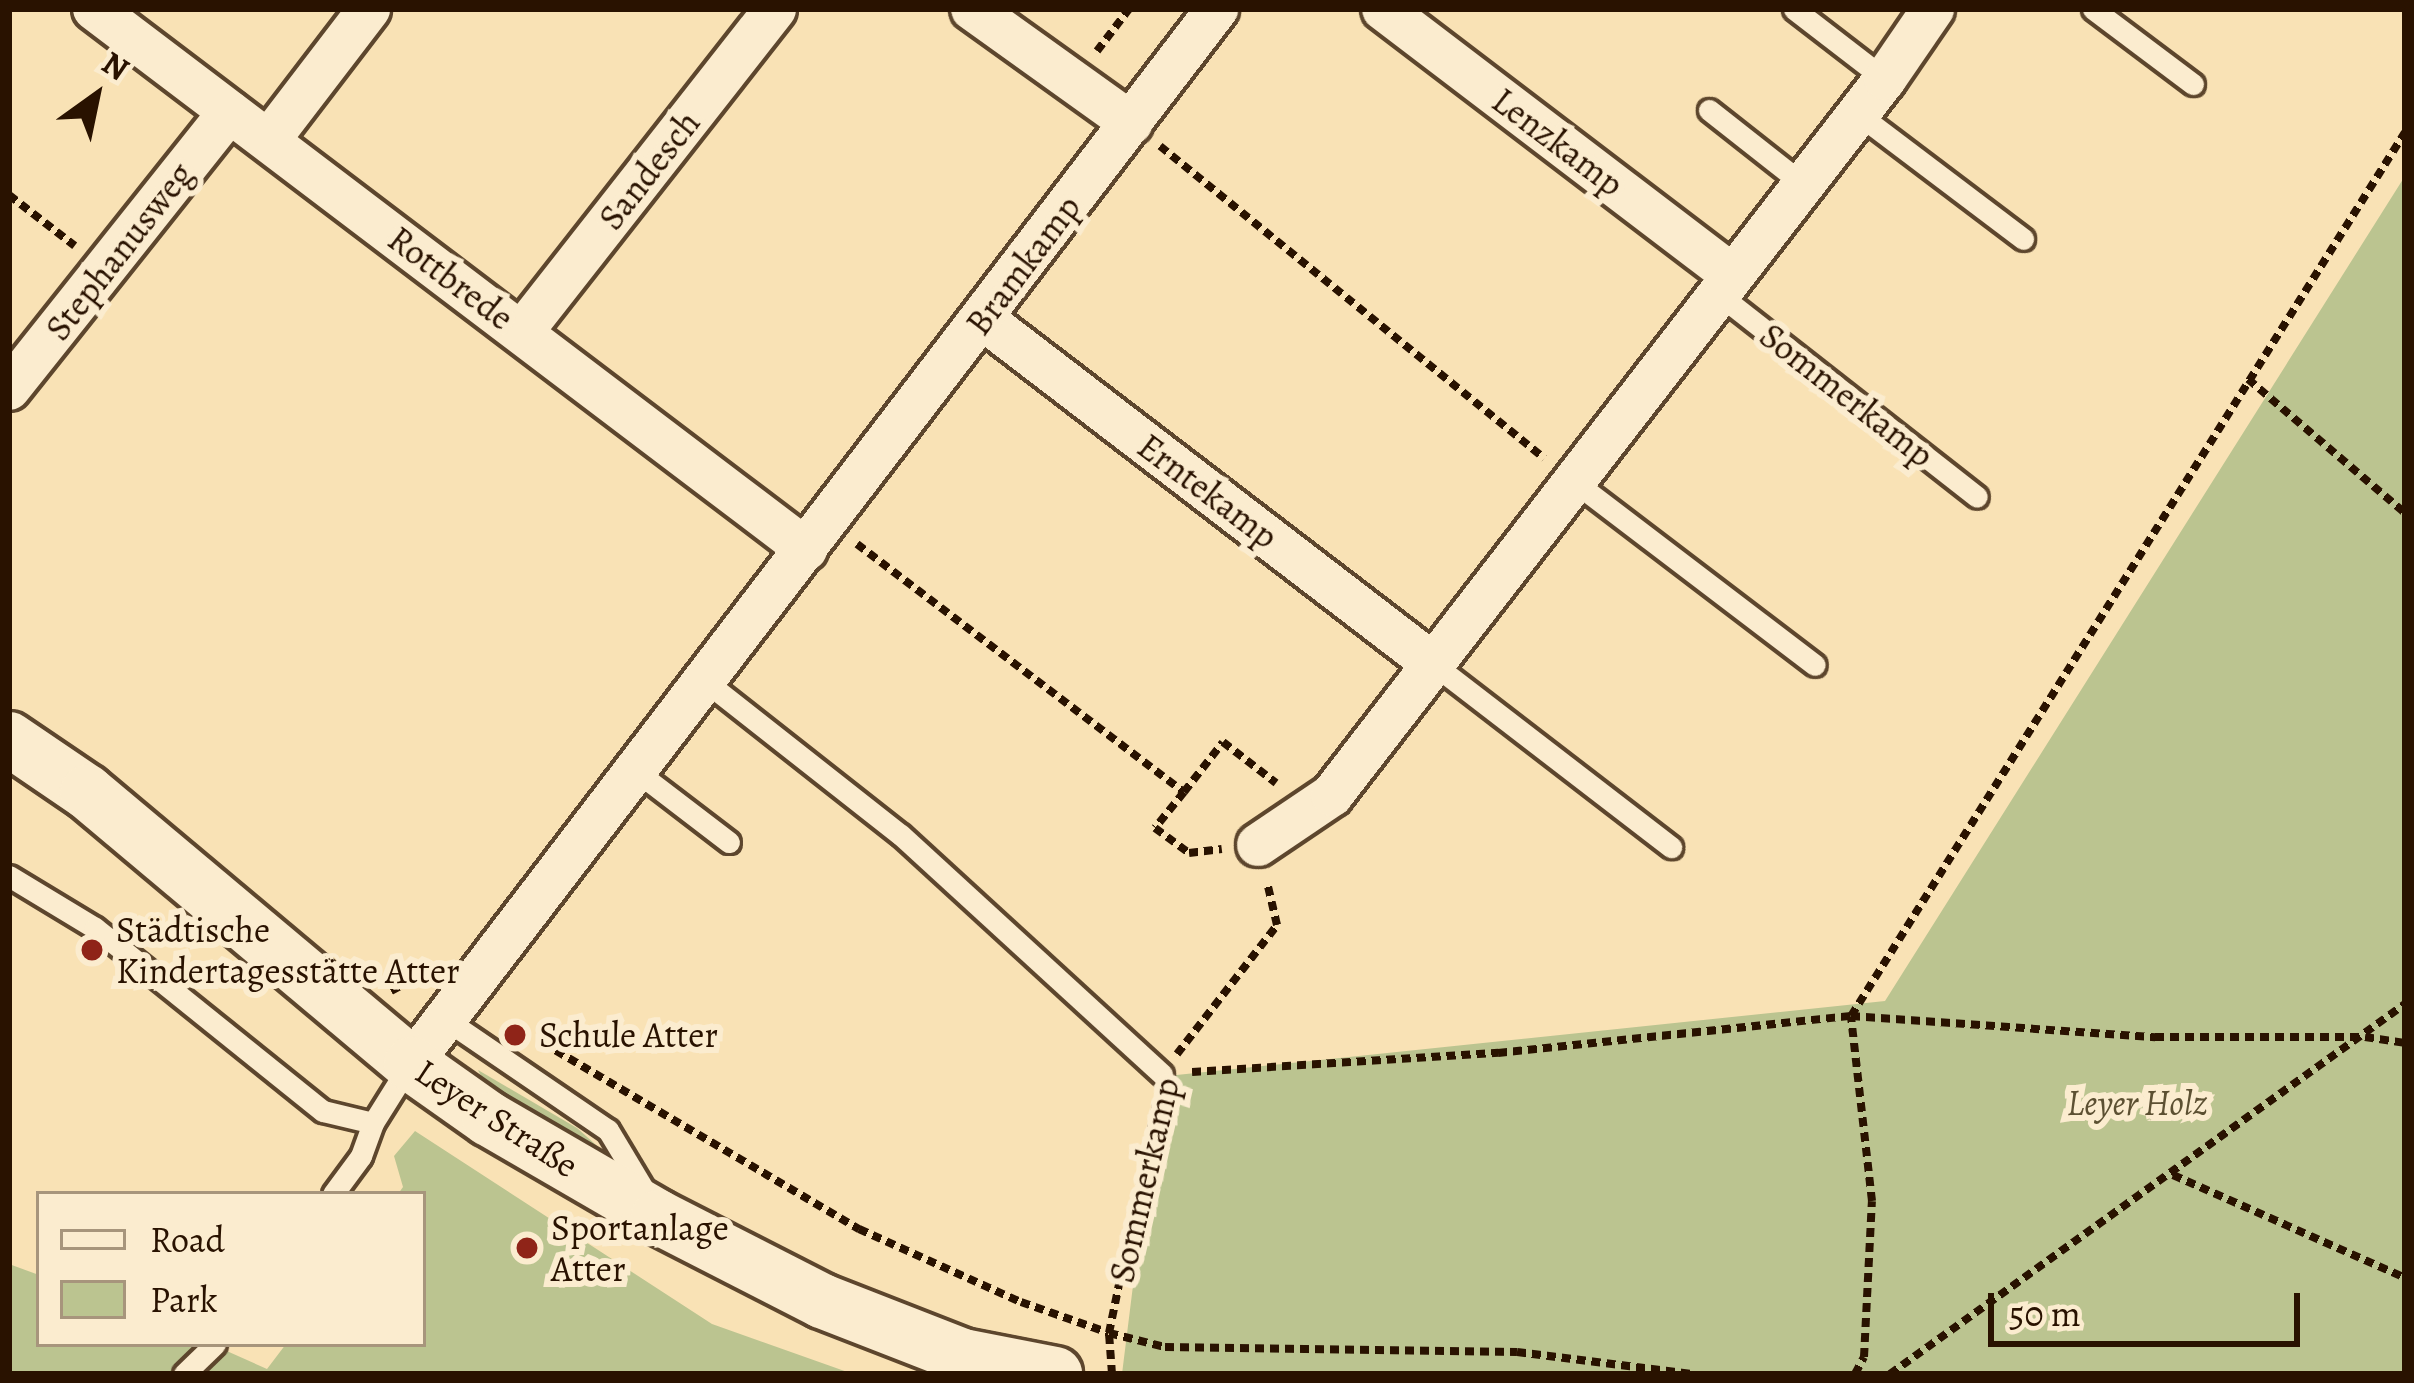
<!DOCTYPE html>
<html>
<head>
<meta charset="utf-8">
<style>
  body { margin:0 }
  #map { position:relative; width:2414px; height:1383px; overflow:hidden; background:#f9e2b5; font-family:Alegreya,serif }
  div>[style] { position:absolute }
  .green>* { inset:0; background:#bbc490 }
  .path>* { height:8px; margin-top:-4px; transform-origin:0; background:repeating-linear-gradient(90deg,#291200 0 9px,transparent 0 15px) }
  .roads { filter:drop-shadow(3px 0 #5d462d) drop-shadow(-3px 0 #5d462d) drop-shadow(0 3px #5d462d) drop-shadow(0 -3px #5d462d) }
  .service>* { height:21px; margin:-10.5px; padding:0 10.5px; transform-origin:10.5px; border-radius:10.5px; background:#fbeccf }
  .minor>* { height:42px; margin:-21px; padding:0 21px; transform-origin:21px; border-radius:21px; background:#fbeccf }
  .tertiary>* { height:54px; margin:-27px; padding:0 27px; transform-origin:27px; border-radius:27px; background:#fbeccf }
  .dots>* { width:33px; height:33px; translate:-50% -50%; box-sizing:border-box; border:6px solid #fbeccf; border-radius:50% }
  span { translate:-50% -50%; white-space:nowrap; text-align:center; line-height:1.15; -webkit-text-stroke:12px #fbeccf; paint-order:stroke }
  .street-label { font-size:36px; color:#291200 }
  .poi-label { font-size:36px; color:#291200 }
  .left { translate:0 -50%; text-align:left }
  .park-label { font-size:36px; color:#5c5032; font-style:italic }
  .frame { position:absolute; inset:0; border:12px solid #291200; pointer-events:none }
  .legend { position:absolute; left:36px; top:1191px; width:390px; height:156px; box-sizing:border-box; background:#fbeccf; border:3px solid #a7957c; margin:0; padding:15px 21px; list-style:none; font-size:36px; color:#291200 }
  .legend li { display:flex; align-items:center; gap:24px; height:60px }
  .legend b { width:60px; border:3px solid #a7957c }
  .north { position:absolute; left:36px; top:36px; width:120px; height:120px; -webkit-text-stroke:9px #fbeccf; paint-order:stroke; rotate:33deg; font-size:33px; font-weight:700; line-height:48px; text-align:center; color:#291200 }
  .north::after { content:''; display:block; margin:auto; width:42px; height:54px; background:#291200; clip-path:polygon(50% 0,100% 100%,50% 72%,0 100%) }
  .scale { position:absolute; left:1988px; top:1293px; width:312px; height:54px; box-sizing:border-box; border:6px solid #291200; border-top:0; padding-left:15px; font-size:36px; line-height:42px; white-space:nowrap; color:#291200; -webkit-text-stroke:9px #fbeccf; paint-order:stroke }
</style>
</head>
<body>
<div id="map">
  <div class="green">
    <div style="clip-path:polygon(2405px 176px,2405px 1374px,1122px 1374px,1150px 1149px,1167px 1076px,1885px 1001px)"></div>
    <div style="clip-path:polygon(478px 1070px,577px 1128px,614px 1161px,490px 1094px)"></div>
    <div style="clip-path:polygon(415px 1131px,712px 1324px,853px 1374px,9px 1374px,9px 1264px,39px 1275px,39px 1344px,211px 1344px,267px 1369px,286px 1344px,423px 1344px,423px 1194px,398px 1194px,403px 1187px,394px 1156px)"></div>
  </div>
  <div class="path">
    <div style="left:1097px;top:51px;width:53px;rotate:-52.7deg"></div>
    <div style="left:1160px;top:146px;width:495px;rotate:39.1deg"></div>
    <div style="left:9px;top:195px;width:83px;rotate:37.7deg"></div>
    <div style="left:2248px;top:379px;width:206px;rotate:40.5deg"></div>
    <div style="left:857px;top:544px;width:410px;rotate:37.2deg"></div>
    <div style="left:1184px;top:792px;width:46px;rotate:128.9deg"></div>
    <div style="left:1155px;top:828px;width:42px;rotate:36.3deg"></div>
    <div style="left:1189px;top:853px;width:33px;rotate:-7deg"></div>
    <div style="left:1184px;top:792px;width:63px;rotate:-52deg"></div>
    <div style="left:1223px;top:742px;width:67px;rotate:37.7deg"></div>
    <div style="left:391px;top:991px;width:24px;rotate:-28deg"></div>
    <div style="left:412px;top:980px;width:20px;rotate:-53deg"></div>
    <div style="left:424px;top:964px;width:14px;rotate:39deg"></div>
    <div style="left:543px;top:1043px;width:367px;rotate:30.5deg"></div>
    <div style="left:859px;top:1229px;width:178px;rotate:24.3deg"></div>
    <div style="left:1021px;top:1302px;width:93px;rotate:19.4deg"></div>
    <div style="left:1109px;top:1333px;width:58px;rotate:14deg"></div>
    <div style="left:1165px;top:1347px;width:352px;rotate:0.8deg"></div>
    <div style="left:1517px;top:1352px;width:174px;rotate:7.2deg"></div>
    <div style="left:1177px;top:1054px;width:163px;rotate:-52.2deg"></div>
    <div style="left:1277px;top:925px;width:44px;rotate:-103.1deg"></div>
    <div style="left:1192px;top:1072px;width:307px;rotate:-3.6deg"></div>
    <div style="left:1498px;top:1053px;width:355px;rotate:-6deg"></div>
    <div style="left:1851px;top:1016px;width:305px;rotate:4deg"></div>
    <div style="left:2155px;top:1037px;width:210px"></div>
    <div style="left:2365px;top:1037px;width:40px;rotate:8.5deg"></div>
    <div style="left:2173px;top:1175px;width:254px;rotate:23.9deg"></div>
    <div style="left:1112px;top:1374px;width:41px;rotate:-94.2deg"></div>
    <div style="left:1109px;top:1333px;width:239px;rotate:-78.4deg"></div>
    <div style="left:1855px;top:1374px;width:19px;rotate:-62deg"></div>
    <div style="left:1864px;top:1357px;width:156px;rotate:-87.1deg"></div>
    <div style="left:1872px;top:1201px;width:186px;rotate:-96.5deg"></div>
    <div style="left:1851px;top:1016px;width:1043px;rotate:-57.92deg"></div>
    <div style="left:1890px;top:1374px;width:634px;rotate:-35.7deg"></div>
  </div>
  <div class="roads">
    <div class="service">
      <div style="left:1794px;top:9px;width:115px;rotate:37.6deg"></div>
      <div style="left:2093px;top:9px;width:125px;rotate:36.9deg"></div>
      <div style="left:1709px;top:110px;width:120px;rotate:38.2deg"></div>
      <div style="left:1858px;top:114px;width:207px;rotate:37.1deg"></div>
      <div style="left:1717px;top:293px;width:330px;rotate:38.1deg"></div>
      <div style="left:1572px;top:480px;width:305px;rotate:37.3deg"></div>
      <div style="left:1432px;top:663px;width:302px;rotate:37.6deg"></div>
      <div style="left:705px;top:681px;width:249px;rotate:38.2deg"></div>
      <div style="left:901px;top:835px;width:354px;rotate:42.5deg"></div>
      <div style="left:636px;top:771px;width:117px;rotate:37.4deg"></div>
      <div style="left:9px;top:876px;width:100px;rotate:31.2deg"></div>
      <div style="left:95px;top:928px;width:292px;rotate:38.8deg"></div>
      <div style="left:323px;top:1111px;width:51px;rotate:13.5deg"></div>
      <div style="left:445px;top:1019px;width:197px;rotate:34.3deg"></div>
      <div style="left:608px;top:1130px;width:82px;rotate:59deg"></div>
      <div style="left:333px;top:1194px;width:47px;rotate:-53.6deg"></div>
      <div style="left:361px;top:1156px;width:35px;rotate:-70deg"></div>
      <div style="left:373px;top:1123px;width:70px;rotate:-57.9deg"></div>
      <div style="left:184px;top:1374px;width:43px;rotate:-44.1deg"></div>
    </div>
    <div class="minor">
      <div style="left:94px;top:9px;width:894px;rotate:37.18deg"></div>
      <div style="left:972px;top:9px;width:196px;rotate:35.6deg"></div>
      <div style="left:1383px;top:9px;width:439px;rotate:37.3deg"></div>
      <div style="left:269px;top:140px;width:165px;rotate:-52.6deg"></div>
      <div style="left:983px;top:319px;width:566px;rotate:37.46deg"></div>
      <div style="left:522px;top:332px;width:410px;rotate:-51.9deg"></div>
      <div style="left:9px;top:389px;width:354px;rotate:-51.5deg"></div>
      <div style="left:1258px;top:845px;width:89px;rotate:-34deg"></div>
      <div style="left:1332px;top:795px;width:905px;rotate:-52.32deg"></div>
      <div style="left:1885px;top:79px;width:85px;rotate:-55.6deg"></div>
      <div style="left:411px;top:1064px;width:1328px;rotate:-52.62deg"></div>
    </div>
    <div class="tertiary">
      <div style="left:9px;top:739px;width:94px;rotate:34.2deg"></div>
      <div style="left:87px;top:792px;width:423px;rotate:40deg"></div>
      <div style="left:411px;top:1064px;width:95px;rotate:35.2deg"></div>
      <div style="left:489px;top:1119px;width:195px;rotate:30.1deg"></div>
      <div style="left:658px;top:1217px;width:184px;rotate:27.1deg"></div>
      <div style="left:822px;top:1301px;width:151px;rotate:21.3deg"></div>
      <div style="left:963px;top:1356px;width:94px;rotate:11.1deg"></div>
    </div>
  </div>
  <div class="dots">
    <div style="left:92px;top:950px;background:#8f2418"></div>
    <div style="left:515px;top:1035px;background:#8f2418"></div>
    <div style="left:527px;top:1248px;background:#8f2418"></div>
  </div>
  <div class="street-label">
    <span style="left:1558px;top:142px;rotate:37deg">Lenzkamp</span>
    <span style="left:649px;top:170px;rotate:-52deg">Sandesch</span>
    <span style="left:119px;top:251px;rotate:-52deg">Stephanusweg</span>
    <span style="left:1023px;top:265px;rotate:-53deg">Bramkamp</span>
    <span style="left:451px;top:278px;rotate:37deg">Rottbrede</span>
    <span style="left:1847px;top:395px;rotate:38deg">Sommerkamp</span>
    <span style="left:1208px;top:491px;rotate:37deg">Erntekamp</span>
    <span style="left:497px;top:1118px;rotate:33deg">Leyer Straße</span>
    <span style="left:1144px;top:1180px;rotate:-77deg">Sommerkamp</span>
  </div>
  <div class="poi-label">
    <span class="left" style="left:116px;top:950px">Städtische<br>Kindertagesstätte Atter</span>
    <span class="left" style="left:539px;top:1035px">Schule Atter</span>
    <span class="left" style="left:551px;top:1248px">Sportanlage<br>Atter</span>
  </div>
  <div class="park-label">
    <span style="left:2137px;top:1103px">Leyer Holz</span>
  </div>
  <div class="frame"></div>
  <ul class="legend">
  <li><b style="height:15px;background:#fbeccf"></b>Road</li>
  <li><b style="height:33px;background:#bbc490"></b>Park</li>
  </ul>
  <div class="north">N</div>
  <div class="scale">50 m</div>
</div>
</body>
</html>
